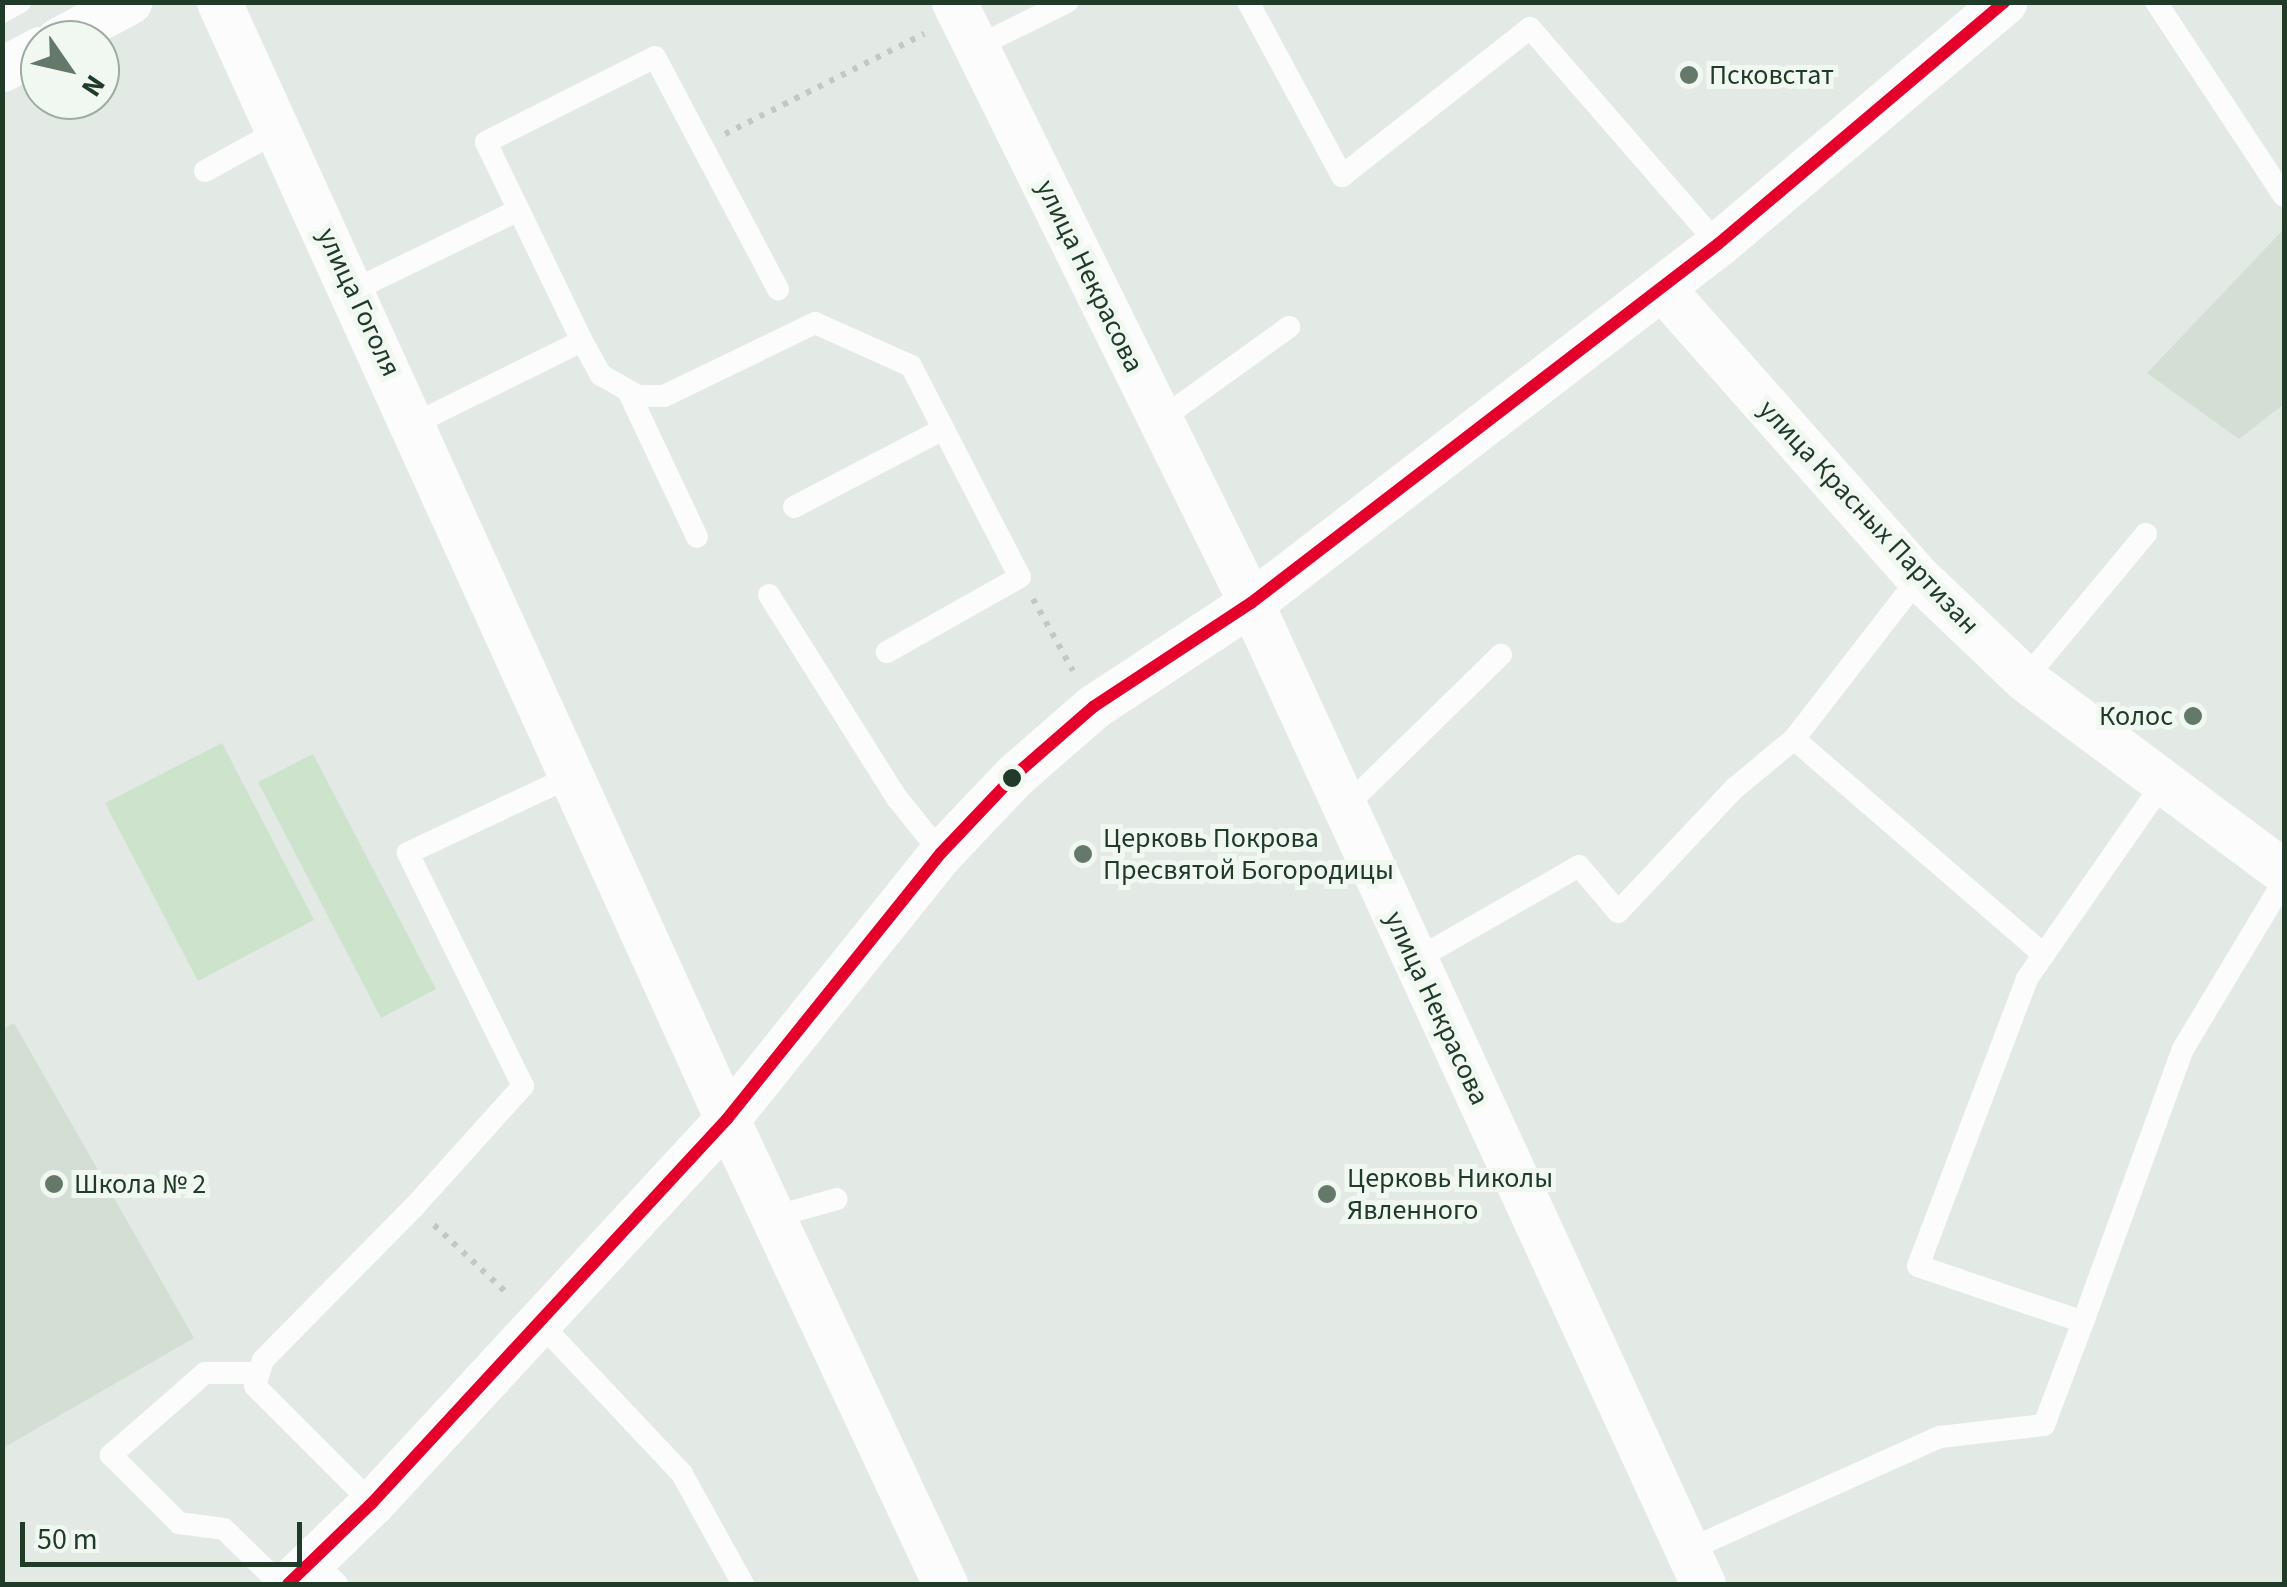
<!DOCTYPE html>
<html>
<head>
<meta charset="utf-8">
<style>
  body { margin:0 }
  #map { position:relative; width:2287px; height:1587px; overflow:hidden; background:#e3e9e4; font-family:"Source Sans 3",sans-serif }
  div>[style] { position:absolute }
  .built>* { inset:0; background:#d3ded5 }
  .green>* { inset:0; background:#cee3cc }
  .path>* { height:6px; margin-top:-3px; transform-origin:0; background:repeating-linear-gradient(90deg,#c0c9c2 0 5px,transparent 0 13px) }
  .service>* { height:22px; margin:-11px; padding:0 11px; transform-origin:11px; border-radius:11px; background:#fbfcfb }
  .minor>* { height:45px; margin:-22.5px; padding:0 22.5px; transform-origin:22.5px; border-radius:22.5px; background:#fbfcfb }
  .bus-1>* { height:12px; margin:-6px; padding:0 6px; transform-origin:6px; border-radius:6px; background:#e4002b }
  .dots>* { width:28px; height:28px; translate:-50% -50%; box-sizing:border-box; border:5px solid #f0f8f1; border-radius:50% }
  span { translate:-50% -50%; white-space:nowrap; text-align:center; line-height:1.15; -webkit-text-stroke:10px #f0f8f1; paint-order:stroke }
  .poi-label { font-size:28px; color:#203c29 }
  .left { translate:0 -50%; text-align:left }
  .right { translate:-100% -50%; text-align:right }
  .street-label { font-size:28px; color:#203c29 }
  .frame { position:absolute; inset:0; border:5px solid #203c29; pointer-events:none }
  .north { position:absolute; left:20px; top:20px; width:100px; height:100px; box-sizing:border-box; background:#f0f8f1; border:2px solid #9dada1; border-radius:50%; rotate:124deg; font-size:28px; font-weight:700; line-height:40px; text-align:center; color:#203c29 }
  .north::after { content:''; display:block; margin:auto; width:35px; height:45px; background:#64796a; clip-path:polygon(50% 0,100% 100%,50% 72%,0 100%) }
  .scale { position:absolute; left:20px; top:1522px; width:282px; height:45px; box-sizing:border-box; border:5px solid #203c29; border-top:0; padding-left:12px; font-size:30px; line-height:35px; white-space:nowrap; color:#203c29; -webkit-text-stroke:8px #f0f8f1; paint-order:stroke }
</style>
</head>
<body>
<div id="map">
  <div class="built">
    <div style="clip-path:polygon(2284px 229px,2284px 404px,2239px 439px,2147px 373px)"></div>
    <div style="clip-path:polygon(14px 1023px,194px 1338px,3px 1448px,2px 1030px)"></div>
  </div>
  <div class="green">
    <div style="clip-path:polygon(222px 743px,314px 920px,198px 981px,105px 803px)"></div>
    <div style="clip-path:polygon(313px 754px,436px 989px,381px 1018px,258px 782px)"></div>
  </div>
  <div class="path">
    <div style="left:725px;top:134px;width:223px;rotate:-26.7deg"></div>
    <div style="left:1033px;top:599px;width:82px;rotate:60.9deg"></div>
    <div style="left:434px;top:1225px;width:103px;rotate:43deg"></div>
  </div>
  <div class="service">
    <div style="left:1248px;top:2px;width:198px;rotate:61.6deg"></div>
    <div style="left:1342px;top:176px;width:239px;rotate:-38.2deg"></div>
    <div style="left:1530px;top:28px;width:286px;rotate:49deg"></div>
    <div style="left:2156px;top:2px;width:232px;rotate:56.6deg"></div>
    <div style="left:2px;top:12px;width:21px;rotate:-29deg"></div>
    <div style="left:976px;top:47px;width:102px;rotate:-26.3deg"></div>
    <div style="left:205px;top:171px;width:85px;rotate:-28.7deg"></div>
    <div style="left:354px;top:290px;width:183px;rotate:-25.9deg"></div>
    <div style="left:582px;top:341px;width:39px;rotate:61deg"></div>
    <div style="left:601px;top:375px;width:43px;rotate:29.6deg"></div>
    <div style="left:638px;top:396px;width:26px"></div>
    <div style="left:664px;top:396px;width:168px;rotate:-25.8deg"></div>
    <div style="left:815px;top:323px;width:105px;rotate:24.1deg"></div>
    <div style="left:911px;top:366px;width:237px;rotate:62.7deg"></div>
    <div style="left:1020px;top:577px;width:153px;rotate:150.6deg"></div>
    <div style="left:629px;top:393px;width:159px;rotate:64.7deg"></div>
    <div style="left:1161px;top:419px;width:158px;rotate:-35.7deg"></div>
    <div style="left:414px;top:424px;width:187px;rotate:-26.3deg"></div>
    <div style="left:582px;top:341px;width:221px;rotate:-115.8deg"></div>
    <div style="left:486px;top:142px;width:189px;rotate:-26.7deg"></div>
    <div style="left:655px;top:57px;width:263px;rotate:62.1deg"></div>
    <div style="left:794px;top:507px;width:168px;rotate:-27.6deg"></div>
    <div style="left:769px;top:595px;width:240px;rotate:57.8deg"></div>
    <div style="left:897px;top:798px;width:70px;rotate:51.3deg"></div>
    <div style="left:2025px;top:679px;width:189px;rotate:-50.2deg"></div>
    <div style="left:1794px;top:739px;width:330px;rotate:40.8deg"></div>
    <div style="left:2163px;top:783px;width:239px;rotate:124.8deg"></div>
    <div style="left:2027px;top:979px;width:307px;rotate:110.8deg"></div>
    <div style="left:1918px;top:1266px;width:174px;rotate:18.7deg"></div>
    <div style="left:2083px;top:1322px;width:291px;rotate:-69.9deg"></div>
    <div style="left:2183px;top:1049px;width:196px;rotate:-59deg"></div>
    <div style="left:1345px;top:807px;width:218px;rotate:-44.3deg"></div>
    <div style="left:1415px;top:960px;width:189px;rotate:-29.8deg"></div>
    <div style="left:1579px;top:866px;width:60px;rotate:49.7deg"></div>
    <div style="left:1618px;top:912px;width:170px;rotate:-46.7deg"></div>
    <div style="left:1735px;top:788px;width:77px;rotate:-39.7deg"></div>
    <div style="left:1794px;top:739px;width:204px;rotate:-52.2deg"></div>
    <div style="left:773px;top:1217px;width:66px;rotate:-15.7deg"></div>
    <div style="left:539px;top:1322px;width:209px;rotate:46.7deg"></div>
    <div style="left:682px;top:1474px;width:126px;rotate:61deg"></div>
    <div style="left:259px;top:1373px;width:54px;rotate:180deg"></div>
    <div style="left:205px;top:1373px;width:125px;rotate:138.9deg"></div>
    <div style="left:111px;top:1455px;width:96px;rotate:45deg"></div>
    <div style="left:179px;top:1523px;width:45px;rotate:7.6deg"></div>
    <div style="left:224px;top:1529px;width:78px;rotate:44.5deg"></div>
    <div style="left:372px;top:1503px;width:165px;rotate:-135deg"></div>
    <div style="left:255px;top:1386px;width:27px;rotate:-73deg"></div>
    <div style="left:263px;top:1360px;width:215px;rotate:-45.4deg"></div>
    <div style="left:414px;top:1207px;width:163px;rotate:-48deg"></div>
    <div style="left:523px;top:1086px;width:260px;rotate:-116.3deg"></div>
    <div style="left:408px;top:853px;width:181px;rotate:-25.2deg"></div>
    <div style="left:1688px;top:1550px;width:276px;rotate:-24.2deg"></div>
    <div style="left:1940px;top:1437px;width:105px;rotate:-6.6deg"></div>
    <div style="left:2044px;top:1425px;width:110px;rotate:-69.3deg"></div>
    <div style="left:313px;top:1560px;width:34px;rotate:45deg"></div>
  </div>
  <div class="minor">
    <div style="left:219px;top:2px;width:1227px;rotate:65.54deg"></div>
    <div style="left:727px;top:1119px;width:514px;rotate:64.88deg"></div>
    <div style="left:954px;top:2px;width:670px;rotate:63.7deg"></div>
    <div style="left:1251px;top:603px;width:1080px;rotate:65.26deg"></div>
    <div style="left:58px;top:40px;width:81px;rotate:-28.2deg"></div>
    <div style="left:2px;top:69px;width:43px;rotate:-27.8deg"></div>
    <div style="left:1662px;top:288px;width:387px;rotate:48.5deg"></div>
    <div style="left:1919px;top:578px;width:146px;rotate:43.6deg"></div>
    <div style="left:2025px;top:679px;width:323px;rotate:36.7deg"></div>
    <div style="left:288px;top:1584px;width:117px;rotate:-44deg"></div>
    <div style="left:372px;top:1503px;width:523px;rotate:-47.25deg"></div>
    <div style="left:727px;top:1119px;width:341px;rotate:-51.2deg"></div>
    <div style="left:941px;top:853px;width:106px;rotate:-46.5deg"></div>
    <div style="left:1014px;top:776px;width:105px;rotate:-41.1deg"></div>
    <div style="left:1093px;top:707px;width:189px;rotate:-33.4deg"></div>
    <div style="left:1251px;top:603px;width:589px;rotate:-37.55deg"></div>
    <div style="left:1718px;top:244px;width:375px;rotate:-40.2deg"></div>
  </div>
  <div class="bus-1">
    <div style="left:288px;top:1584px;width:117px;rotate:-44deg"></div>
    <div style="left:372px;top:1503px;width:523px;rotate:-47.25deg"></div>
    <div style="left:727px;top:1119px;width:341px;rotate:-51.2deg"></div>
    <div style="left:941px;top:853px;width:106px;rotate:-46.5deg"></div>
    <div style="left:1014px;top:776px;width:105px;rotate:-41.1deg"></div>
    <div style="left:1093px;top:707px;width:189px;rotate:-33.4deg"></div>
    <div style="left:1251px;top:603px;width:589px;rotate:-37.55deg"></div>
    <div style="left:1718px;top:244px;width:375px;rotate:-40.2deg"></div>
  </div>
  <div class="dots">
    <div style="left:1689px;top:75px;background:#64796a"></div>
    <div style="left:2193px;top:716px;background:#64796a"></div>
    <div style="left:1012px;top:778px;background:#203c29"></div>
    <div style="left:1083px;top:854px;background:#64796a"></div>
    <div style="left:54px;top:1184px;background:#64796a"></div>
    <div style="left:1327px;top:1194px;background:#64796a"></div>
  </div>
  <div class="poi-label">
    <span class="left" style="left:1709px;top:75px">Псковстат</span>
    <span class="right" style="left:2173px;top:716px">Колос</span>
    <span class="left" style="left:1103px;top:854px">Церковь Покрова<br>Пресвятой Богородицы</span>
    <span class="left" style="left:1347px;top:1194px">Церковь Николы<br>Явленного</span>
    <span class="left" style="left:74px;top:1184px">Школа № 2</span>
  </div>
  <div class="street-label">
    <span style="left:1090px;top:276px;rotate:64deg">улица Некрасова</span>
    <span style="left:359px;top:302px;rotate:65deg">улица Гоголя</span>
    <span style="left:1869px;top:517px;rotate:47deg">улица Красных Партизан</span>
    <span style="left:1437px;top:1008px;rotate:65deg">улица Некрасова</span>
  </div>
  <div class="frame"></div>
  <div class="north">N</div>
  <div class="scale">50 m</div>
</div>
</body>
</html>
